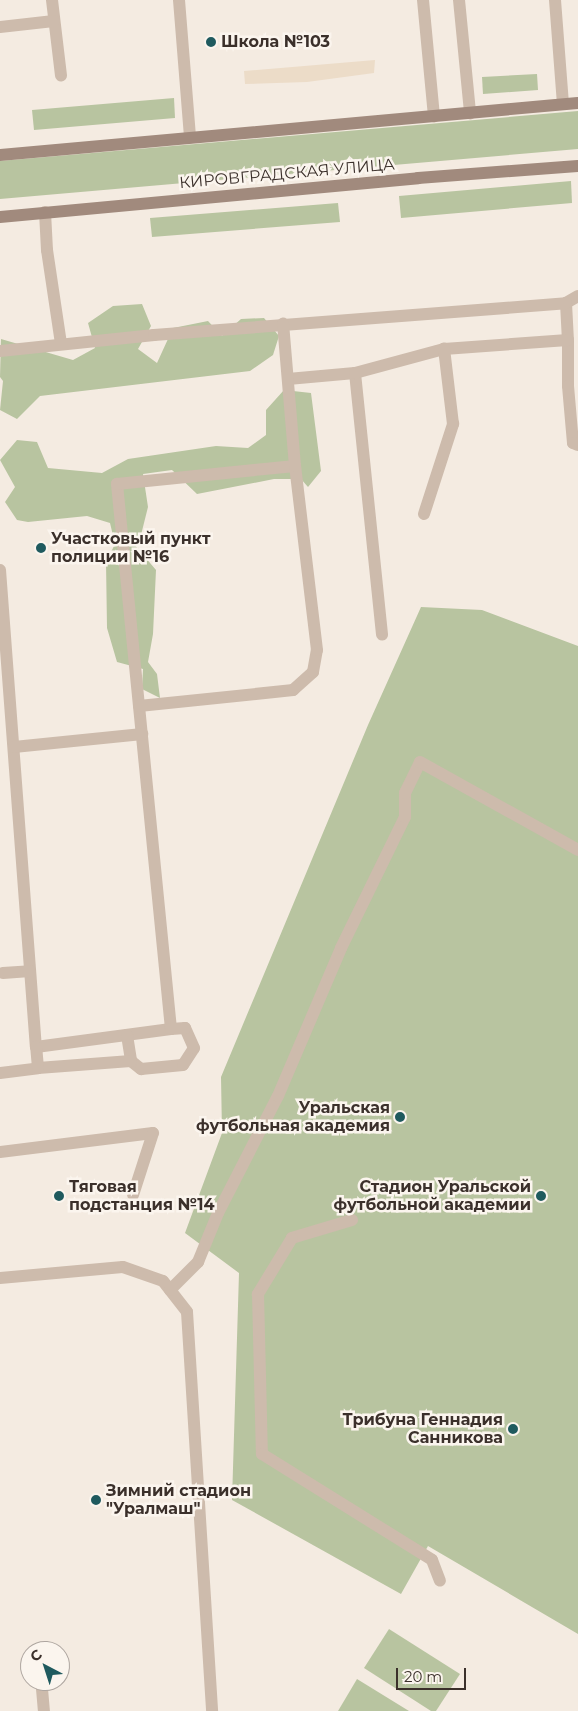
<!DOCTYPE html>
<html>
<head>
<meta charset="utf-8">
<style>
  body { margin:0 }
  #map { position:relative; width:578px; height:1711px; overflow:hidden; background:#f4ebe1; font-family:Montserrat,sans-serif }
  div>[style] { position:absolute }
  .green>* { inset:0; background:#b8c4a0 }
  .plaza>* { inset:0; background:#ecdcc8 }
  .lane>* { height:12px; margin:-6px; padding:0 6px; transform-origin:6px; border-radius:6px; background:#cdbbac }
  .secondary>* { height:12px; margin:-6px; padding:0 6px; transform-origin:6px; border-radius:6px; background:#a18a7d }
  .dots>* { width:14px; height:14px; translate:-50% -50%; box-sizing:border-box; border:2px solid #fbf5ee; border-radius:50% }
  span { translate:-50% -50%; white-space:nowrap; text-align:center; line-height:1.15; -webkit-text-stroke:5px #fbf5ee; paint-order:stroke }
  .poi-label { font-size:16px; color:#3b302b; font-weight:700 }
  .left { translate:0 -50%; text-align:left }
  .right { translate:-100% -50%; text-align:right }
  .street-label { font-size:16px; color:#3b302b }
  .north { position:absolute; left:20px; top:1641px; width:50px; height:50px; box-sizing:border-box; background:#fbf5ee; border:1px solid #aea6a0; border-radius:50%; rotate:320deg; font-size:14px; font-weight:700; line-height:20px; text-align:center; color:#3b302b }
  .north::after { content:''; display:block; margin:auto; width:18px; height:22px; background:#1f5a5e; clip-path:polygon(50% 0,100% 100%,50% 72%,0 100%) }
  .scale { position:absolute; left:396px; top:1668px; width:70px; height:22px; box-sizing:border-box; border:2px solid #3b302b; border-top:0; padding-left:6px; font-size:15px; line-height:18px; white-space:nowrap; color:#3b302b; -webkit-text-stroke:4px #fbf5ee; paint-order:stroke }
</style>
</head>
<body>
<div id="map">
  <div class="green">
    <div style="clip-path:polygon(537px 74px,538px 90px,483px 94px,482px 77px)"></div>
    <div style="clip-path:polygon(174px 98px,175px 118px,34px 130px,32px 110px)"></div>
    <div style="clip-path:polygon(578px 111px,578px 149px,0 199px,0 161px)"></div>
    <div style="clip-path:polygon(571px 181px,572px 203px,401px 218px,399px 196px)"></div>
    <div style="clip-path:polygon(338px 203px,340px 222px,152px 237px,150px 218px)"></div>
    <div style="clip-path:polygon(142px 304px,151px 326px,138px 349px,157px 363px,173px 328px,208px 321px,222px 336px,241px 319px,264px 318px,279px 336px,273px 355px,250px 371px,40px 396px,17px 419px,0 410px,3px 381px,0 377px,1px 339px,73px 360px,95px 348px,88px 323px,113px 306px)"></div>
    <div style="clip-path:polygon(284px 390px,311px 393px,321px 471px,308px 487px,301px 479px,274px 479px,197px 494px,172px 470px,143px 474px,148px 507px,141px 535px,133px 543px,156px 570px,153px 634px,148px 662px,157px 674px,160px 698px,142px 689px,143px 669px,117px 662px,107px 628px,106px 562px,115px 544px,110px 523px,87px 516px,28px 522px,17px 520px,5px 502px,15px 487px,0 460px,17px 440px,37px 442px,48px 468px,102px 473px,128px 459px,216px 446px,248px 448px,266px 435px,266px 410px)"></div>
    <div style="clip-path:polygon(421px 607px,482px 610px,578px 646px,578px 1634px,428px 1546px,401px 1594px,232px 1500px,239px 1273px,185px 1233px,222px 1133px,221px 1077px,368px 725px)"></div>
    <div style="clip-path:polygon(389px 1629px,460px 1674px,436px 1711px,431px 1711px,364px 1668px)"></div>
    <div style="clip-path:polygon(357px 1679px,409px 1711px,338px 1711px)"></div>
  </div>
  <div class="plaza">
    <div style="clip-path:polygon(375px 60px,374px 73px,307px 82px,245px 84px,244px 71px)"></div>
  </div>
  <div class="lane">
    <div style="left:52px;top:0;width:76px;rotate:83.2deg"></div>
    <div style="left:179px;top:0;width:138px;rotate:85.4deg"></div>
    <div style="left:423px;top:0;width:117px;rotate:84.6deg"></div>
    <div style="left:459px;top:0;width:114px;rotate:84.4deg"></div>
    <div style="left:555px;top:0;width:104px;rotate:85.6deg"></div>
    <div style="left:0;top:27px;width:54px;rotate:-6.3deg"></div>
    <div style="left:45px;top:212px;width:38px;rotate:87deg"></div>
    <div style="left:47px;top:250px;width:95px;rotate:81.5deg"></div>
    <div style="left:578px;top:296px;width:14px;rotate:150deg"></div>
    <div style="left:566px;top:303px;width:37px;rotate:87deg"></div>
    <div style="left:568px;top:340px;width:46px;rotate:90deg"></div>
    <div style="left:568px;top:386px;width:57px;rotate:85deg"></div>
    <div style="left:573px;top:443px;width:5px;rotate:22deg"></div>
    <div style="left:0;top:351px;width:155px;rotate:-5.9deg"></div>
    <div style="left:154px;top:335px;width:413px;rotate:-4.4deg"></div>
    <div style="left:355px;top:373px;width:263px;rotate:84.1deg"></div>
    <div style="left:288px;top:379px;width:67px;rotate:-5.1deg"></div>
    <div style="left:355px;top:373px;width:92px;rotate:-15.1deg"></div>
    <div style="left:444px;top:349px;width:124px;rotate:-4.2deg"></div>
    <div style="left:424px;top:514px;width:95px;rotate:-72.1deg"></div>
    <div style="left:453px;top:424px;width:76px;rotate:-96.8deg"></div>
    <div style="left:0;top:570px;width:478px;rotate:85.7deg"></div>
    <div style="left:36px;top:1047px;width:136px;rotate:-7.6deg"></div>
    <div style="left:171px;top:1029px;width:548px;rotate:-95.66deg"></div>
    <div style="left:117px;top:484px;width:179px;rotate:-5.8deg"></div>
    <div style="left:139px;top:706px;width:155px;rotate:-5.9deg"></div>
    <div style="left:293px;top:690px;width:27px;rotate:-42deg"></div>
    <div style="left:313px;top:672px;width:22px;rotate:-80deg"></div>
    <div style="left:317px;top:650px;width:185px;rotate:-96.8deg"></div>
    <div style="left:295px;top:466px;width:143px;rotate:-94.8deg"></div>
    <div style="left:14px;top:747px;width:129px;rotate:-5.8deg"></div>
    <div style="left:3px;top:973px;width:27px;rotate:-4deg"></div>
    <div style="left:127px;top:1035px;width:26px;rotate:81deg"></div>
    <div style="left:131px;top:1061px;width:13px;rotate:39deg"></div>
    <div style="left:141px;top:1069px;width:42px;rotate:-5.4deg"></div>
    <div style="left:183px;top:1065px;width:20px;rotate:-57deg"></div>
    <div style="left:194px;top:1048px;width:22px;rotate:-114deg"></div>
    <div style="left:185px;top:1028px;width:14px;rotate:176deg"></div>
    <div style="left:38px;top:1068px;width:93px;rotate:-4.3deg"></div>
    <div style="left:0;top:1073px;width:38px;rotate:-7deg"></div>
    <div style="left:38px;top:1068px;width:21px;rotate:-95deg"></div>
    <div style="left:0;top:1152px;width:154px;rotate:-7.1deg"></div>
    <div style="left:153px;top:1133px;width:65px;rotate:107.9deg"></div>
    <div style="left:352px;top:1220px;width:63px;rotate:163.3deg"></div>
    <div style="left:292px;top:1238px;width:66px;rotate:121.3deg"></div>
    <div style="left:258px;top:1294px;width:160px;rotate:88.6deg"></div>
    <div style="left:262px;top:1454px;width:200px;rotate:31.9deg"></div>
    <div style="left:432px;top:1560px;width:22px;rotate:69deg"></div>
    <div style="left:0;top:1278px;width:123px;rotate:-5.1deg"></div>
    <div style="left:123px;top:1267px;width:42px;rotate:19.3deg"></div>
    <div style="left:163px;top:1281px;width:39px;rotate:52deg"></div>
    <div style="left:187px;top:1312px;width:400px;rotate:86.4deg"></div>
    <div style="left:170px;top:1290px;width:40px;rotate:-45deg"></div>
    <div style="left:198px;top:1262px;width:53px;rotate:-67.8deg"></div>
    <div style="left:218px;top:1213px;width:131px;rotate:-62.9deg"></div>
    <div style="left:278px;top:1096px;width:161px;rotate:-66.9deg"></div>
    <div style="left:341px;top:948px;width:146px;rotate:-64deg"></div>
    <div style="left:405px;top:817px;width:24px;rotate:-90deg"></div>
    <div style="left:405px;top:793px;width:34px;rotate:-64deg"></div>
    <div style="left:420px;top:762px;width:181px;rotate:29.1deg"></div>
    <div style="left:42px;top:1689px;width:22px;rotate:85deg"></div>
  </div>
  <div class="secondary">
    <div style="left:0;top:155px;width:580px;rotate:-5.14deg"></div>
    <div style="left:0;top:217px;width:420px;rotate:-5.3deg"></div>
    <div style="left:418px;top:178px;width:160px;rotate:-4.3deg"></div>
  </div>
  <div class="dots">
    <div style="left:211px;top:42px;background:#1f5a5e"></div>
    <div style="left:41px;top:548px;background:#1f5a5e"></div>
    <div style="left:400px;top:1117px;background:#1f5a5e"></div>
    <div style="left:59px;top:1196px;background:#1f5a5e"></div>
    <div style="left:541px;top:1196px;background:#1f5a5e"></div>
    <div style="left:513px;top:1429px;background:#1f5a5e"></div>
    <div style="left:96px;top:1500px;background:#1f5a5e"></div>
  </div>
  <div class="poi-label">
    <span class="left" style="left:221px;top:42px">Школа №103</span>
    <span class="left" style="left:51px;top:548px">Участковый пункт<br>полиции №16</span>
    <span class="right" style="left:390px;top:1117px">Уральская<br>футбольная академия</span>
    <span class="left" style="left:69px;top:1196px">Тяговая<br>подстанция №14</span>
    <span class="right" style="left:531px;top:1196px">Стадион Уральской<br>футбольной академии</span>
    <span class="right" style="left:503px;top:1429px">Трибуна Геннадия<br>Санникова</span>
    <span class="left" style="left:106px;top:1500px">Зимний стадион<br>"Уралмаш"</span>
  </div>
  <div class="street-label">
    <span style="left:287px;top:174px;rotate:-5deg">КИРОВГРАДСКАЯ УЛИЦА</span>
  </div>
  <div class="north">С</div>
  <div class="scale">20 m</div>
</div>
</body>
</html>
